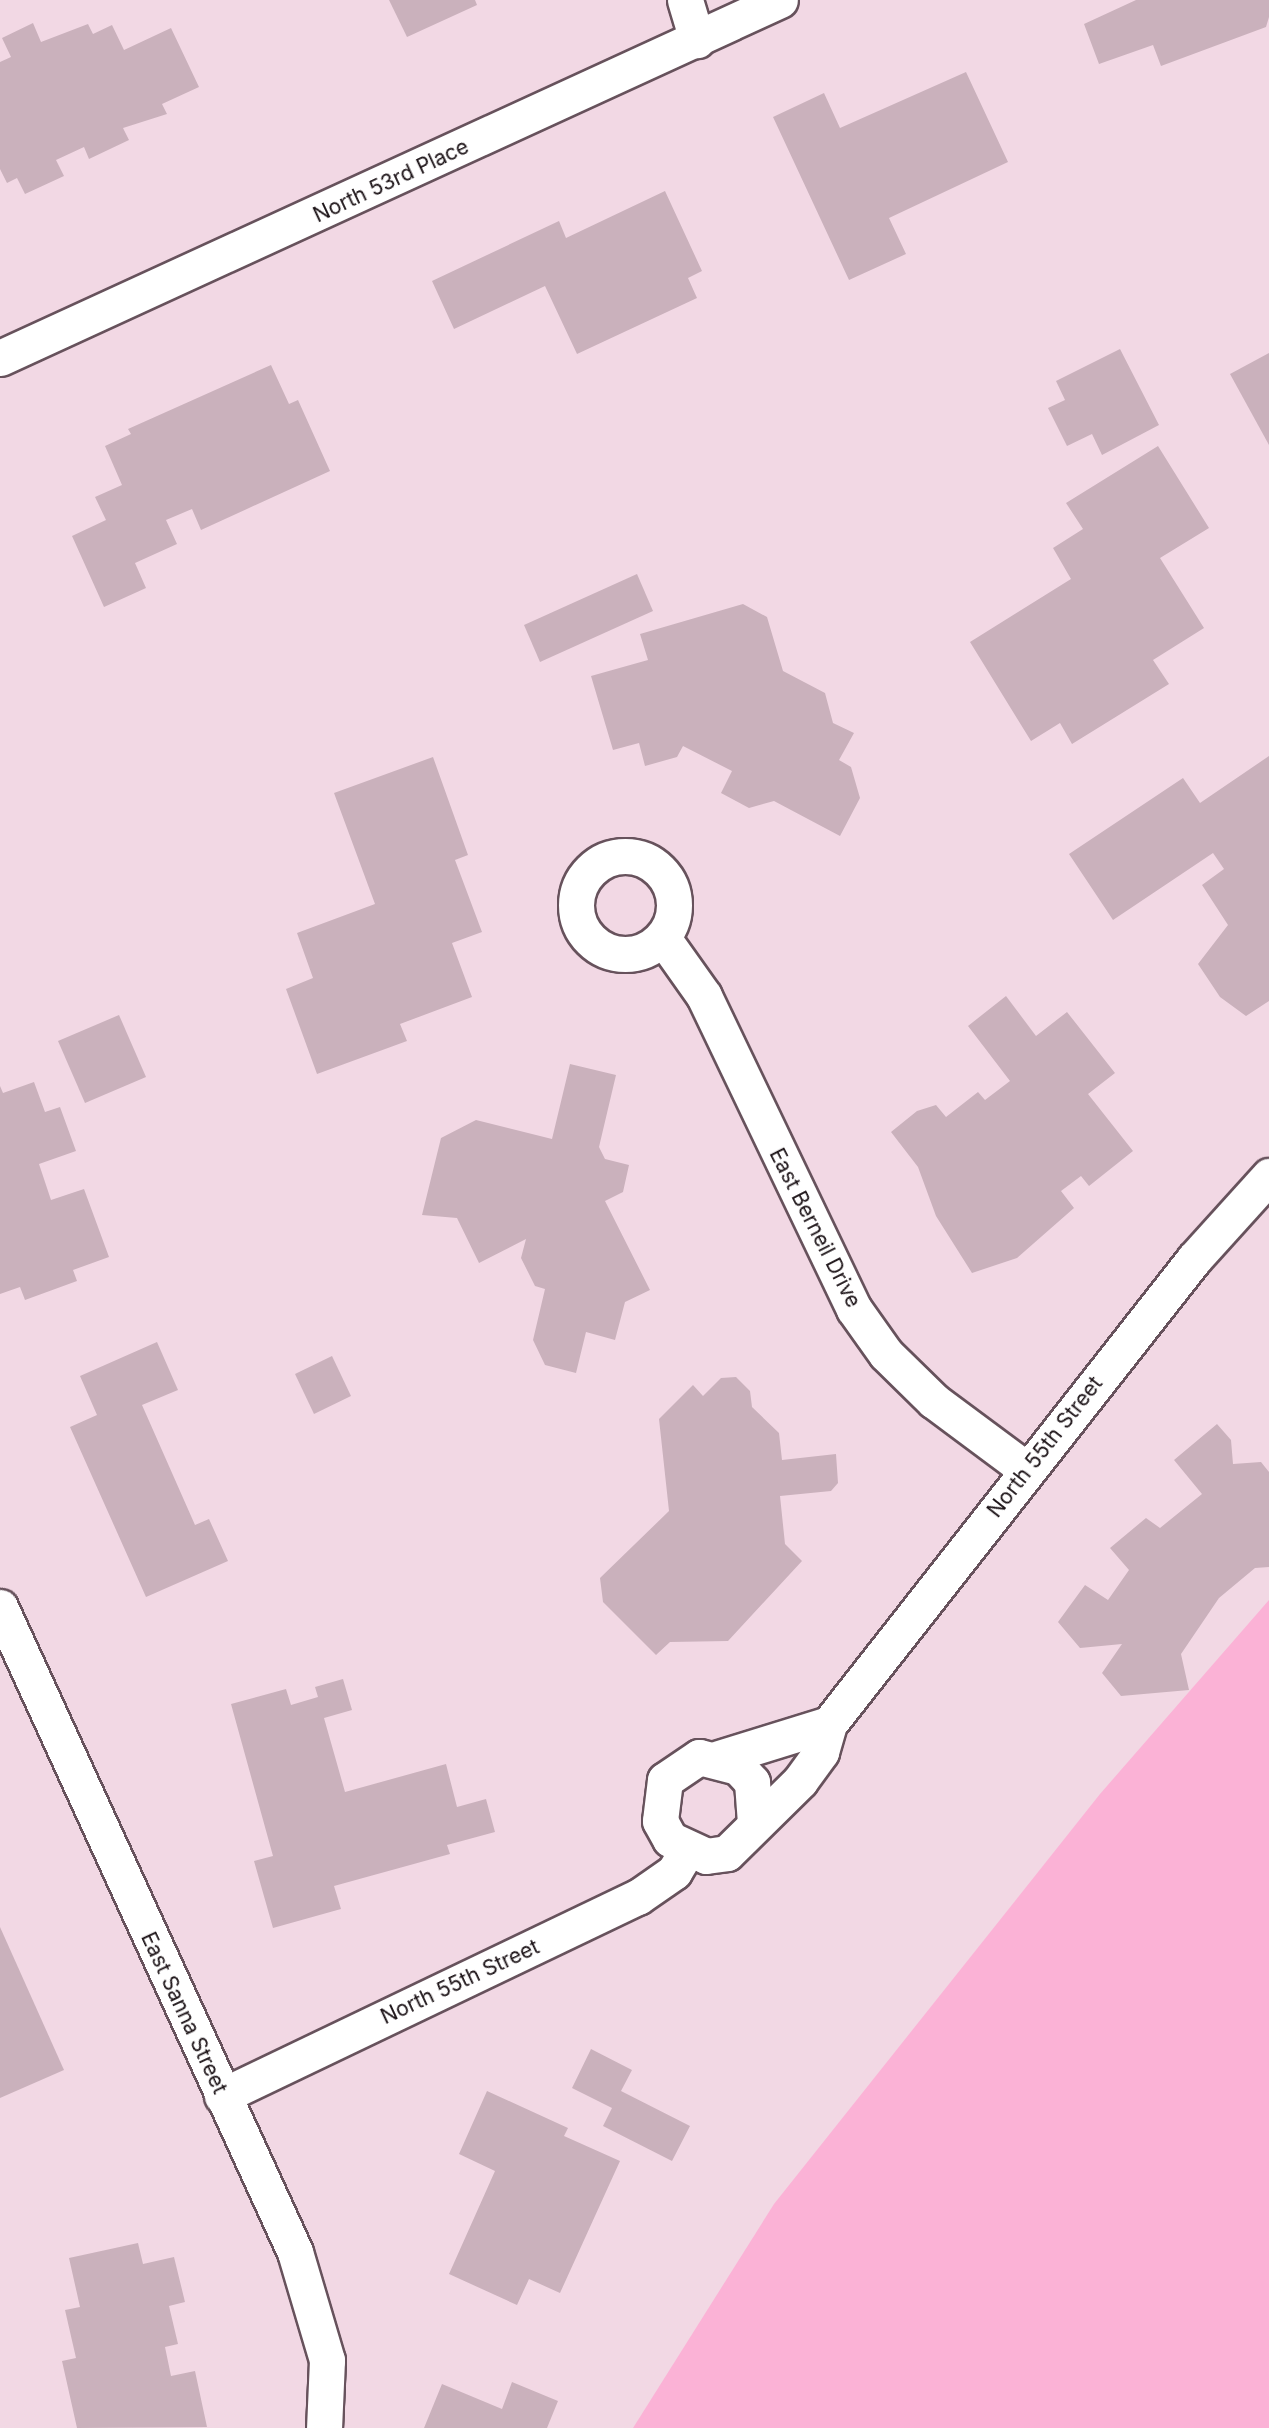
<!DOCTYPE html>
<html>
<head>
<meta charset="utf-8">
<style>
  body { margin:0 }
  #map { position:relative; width:1269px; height:2428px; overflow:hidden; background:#f2d8e4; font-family:Inter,sans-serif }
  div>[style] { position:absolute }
  .green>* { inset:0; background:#fbb2d6 }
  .building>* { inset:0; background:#cab1bc }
  .roads { filter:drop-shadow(2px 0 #67525c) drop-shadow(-2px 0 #67525c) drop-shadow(0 2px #67525c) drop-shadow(0 -2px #67525c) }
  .street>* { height:35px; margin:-17.5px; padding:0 17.5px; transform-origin:17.5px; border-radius:17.5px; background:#fff }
  .street>.ring { margin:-17.5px; padding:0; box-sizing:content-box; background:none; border:35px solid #fff; border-radius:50% }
  span { translate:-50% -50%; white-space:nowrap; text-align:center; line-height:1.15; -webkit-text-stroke:6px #fff; paint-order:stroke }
  .street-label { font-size:21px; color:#1a1115 }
</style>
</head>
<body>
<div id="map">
  <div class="green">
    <div style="clip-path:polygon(1269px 1600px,1269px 2428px,633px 2428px,774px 2204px,1100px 1794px)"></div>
  </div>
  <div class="building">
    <div style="clip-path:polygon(389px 0,475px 0,477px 5px,407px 37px)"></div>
    <div style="clip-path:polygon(1136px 0,1269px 0,1269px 17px,1266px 27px,1161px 66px,1153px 45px,1099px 64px,1084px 24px)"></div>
    <div style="clip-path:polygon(33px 23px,41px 42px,88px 24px,93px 34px,112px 25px,124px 50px,171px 28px,199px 87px,162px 104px,167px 114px,123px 128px,129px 140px,89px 159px,84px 147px,56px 160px,64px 176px,25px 194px,17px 178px,7px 183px,0 169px,0 62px,11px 57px,2px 38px)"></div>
    <div style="clip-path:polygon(966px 72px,1008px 162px,889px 218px,906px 254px,849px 280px,773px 117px,824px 93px,840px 128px)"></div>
    <div style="clip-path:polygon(665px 191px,702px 271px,688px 278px,697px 298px,577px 354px,545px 286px,454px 329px,432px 281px,559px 221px,566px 238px)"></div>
    <div style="clip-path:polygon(1120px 349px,1159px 425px,1102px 455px,1092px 434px,1067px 446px,1048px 408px,1065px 400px,1056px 381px)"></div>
    <div style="clip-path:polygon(1269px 353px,1269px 445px,1230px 374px)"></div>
    <div style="clip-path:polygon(271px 365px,289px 404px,298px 400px,330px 471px,201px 530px,192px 509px,166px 520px,177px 544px,135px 563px,146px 588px,104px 607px,72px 536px,106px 520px,95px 497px,122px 485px,105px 446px,131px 434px,128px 429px)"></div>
    <div style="clip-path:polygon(1158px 446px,1209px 528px,1160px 558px,1204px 628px,1153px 660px,1169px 684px,1072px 744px,1060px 723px,1031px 741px,970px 642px,1071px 579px,1053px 548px,1083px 529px,1066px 503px)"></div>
    <div style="clip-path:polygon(637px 574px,653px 611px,540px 662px,524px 625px)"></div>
    <div style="clip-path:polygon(743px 604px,767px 617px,783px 671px,825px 693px,833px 723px,854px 733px,839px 760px,851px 767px,860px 798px,840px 836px,774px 801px,749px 808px,721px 793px,732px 771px,683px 746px,677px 757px,645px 766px,639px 743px,613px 750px,591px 676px,648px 660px,640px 634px)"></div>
    <div style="clip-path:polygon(1269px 756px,1269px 1001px,1246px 1016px,1220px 997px,1198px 964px,1228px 925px,1202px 885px,1224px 869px,1213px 853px,1113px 920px,1069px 854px,1183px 778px,1200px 803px)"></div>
    <div style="clip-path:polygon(433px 757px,468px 855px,455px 860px,482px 932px,452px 943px,472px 997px,400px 1024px,407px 1041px,317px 1074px,286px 989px,313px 978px,297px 933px,375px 904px,334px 793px)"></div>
    <div style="clip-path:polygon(1006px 996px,1036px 1036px,1067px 1012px,1115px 1073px,1088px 1094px,1133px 1151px,1089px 1186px,1081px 1176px,1061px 1191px,1074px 1208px,1017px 1258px,972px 1273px,936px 1216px,918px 1167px,891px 1132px,917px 1111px,936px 1105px,946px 1117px,978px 1092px,985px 1100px,1010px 1081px,968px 1026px)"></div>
    <div style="clip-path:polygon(119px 1015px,146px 1077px,85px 1103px,58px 1041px)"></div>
    <div style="clip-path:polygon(570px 1064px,616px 1075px,599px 1147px,605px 1159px,629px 1165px,623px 1192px,605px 1201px,650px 1290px,625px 1302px,615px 1340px,586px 1332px,576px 1373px,545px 1365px,533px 1340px,545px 1289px,535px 1286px,521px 1258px,526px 1239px,479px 1263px,457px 1218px,422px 1215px,441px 1138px,476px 1120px,552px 1139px)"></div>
    <div style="clip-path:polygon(34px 1082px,45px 1112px,60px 1107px,76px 1151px,39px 1164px,51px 1200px,84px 1189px,109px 1257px,73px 1270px,77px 1281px,25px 1300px,20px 1287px,0 1294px,0 1086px,3px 1093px)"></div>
    <div style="clip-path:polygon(157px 1342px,178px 1390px,142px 1405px,195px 1525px,209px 1519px,228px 1561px,146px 1597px,70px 1427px,97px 1415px,80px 1376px)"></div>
    <div style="clip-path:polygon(332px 1356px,351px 1396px,314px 1414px,295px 1374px)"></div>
    <div style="clip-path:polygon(736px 1377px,750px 1391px,752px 1407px,779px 1433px,782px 1460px,836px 1454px,838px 1483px,831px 1491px,780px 1496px,785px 1544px,802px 1561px,728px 1641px,670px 1642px,656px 1655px,603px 1602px,600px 1578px,669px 1511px,659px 1419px,693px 1385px,703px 1396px,721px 1378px)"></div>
    <div style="clip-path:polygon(1217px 1424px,1231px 1440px,1233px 1464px,1261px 1462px,1269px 1472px,1269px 1567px,1255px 1568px,1219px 1598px,1181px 1654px,1189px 1690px,1121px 1696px,1102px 1673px,1122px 1644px,1080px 1648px,1058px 1622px,1085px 1585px,1108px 1600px,1129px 1570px,1110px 1548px,1146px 1518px,1160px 1528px,1202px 1494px,1174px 1460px)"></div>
    <div style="clip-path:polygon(343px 1679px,352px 1710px,324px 1718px,345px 1792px,446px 1764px,457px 1807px,486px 1799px,495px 1832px,447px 1845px,450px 1854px,334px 1886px,341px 1909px,273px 1928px,254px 1861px,273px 1856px,231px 1704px,286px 1689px,291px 1705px,318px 1697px,315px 1687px)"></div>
    <div style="clip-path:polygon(0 1927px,64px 2070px,0 2098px)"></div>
    <div style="clip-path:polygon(591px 2049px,632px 2070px,621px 2091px,690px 2126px,672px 2161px,603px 2126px,612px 2108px,572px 2088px)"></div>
    <div style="clip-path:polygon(487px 2091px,568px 2128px,564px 2136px,620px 2161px,560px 2293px,529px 2279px,517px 2305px,449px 2274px,495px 2171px,459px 2154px)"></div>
    <div style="clip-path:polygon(138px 2243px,143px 2264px,174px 2257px,185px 2302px,169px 2306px,178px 2344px,165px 2347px,171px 2376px,195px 2371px,207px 2427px,77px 2428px,62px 2361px,76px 2358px,65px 2310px,80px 2307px,69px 2258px)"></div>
    <div style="clip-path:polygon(512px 2382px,558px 2401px,547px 2428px,424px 2428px,442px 2384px,502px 2409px)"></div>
  </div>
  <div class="roads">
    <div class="street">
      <div style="left:685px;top:0;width:42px;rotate:73.3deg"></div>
      <div style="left:0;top:358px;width:858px;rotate:-24.65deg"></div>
      <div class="ring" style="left:576px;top:856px;width:63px;height:63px"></div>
      <div style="left:663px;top:938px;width:71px;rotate:54.7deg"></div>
      <div style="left:704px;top:996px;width:347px;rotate:64.4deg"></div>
      <div style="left:854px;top:1309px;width:55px;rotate:54.6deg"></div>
      <div style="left:886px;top:1354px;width:67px;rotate:44.4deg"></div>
      <div style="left:934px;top:1401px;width:116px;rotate:36.6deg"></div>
      <div style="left:0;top:1607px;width:709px;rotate:65.42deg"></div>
      <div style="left:295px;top:2252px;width:113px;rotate:73.5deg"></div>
      <div style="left:327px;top:2360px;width:68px;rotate:92.5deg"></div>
      <div style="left:719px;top:1758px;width:115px;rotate:-17.2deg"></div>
      <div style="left:829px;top:1724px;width:591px;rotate:-51.87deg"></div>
      <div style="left:1194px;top:1259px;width:112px;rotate:-47.9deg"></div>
      <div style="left:755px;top:1823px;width:41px;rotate:-94.2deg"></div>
      <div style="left:752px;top:1782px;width:21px;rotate:-133deg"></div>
      <div style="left:738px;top:1767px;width:40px;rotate:-165.6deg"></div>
      <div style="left:699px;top:1757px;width:41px;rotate:145.9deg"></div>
      <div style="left:665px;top:1780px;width:41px;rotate:97deg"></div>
      <div style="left:660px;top:1821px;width:21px;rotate:61deg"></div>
      <div style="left:670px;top:1839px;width:40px;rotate:25deg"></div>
      <div style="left:706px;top:1856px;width:21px;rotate:-8deg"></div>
      <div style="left:727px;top:1853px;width:103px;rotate:-44.6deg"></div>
      <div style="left:800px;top:1781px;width:36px;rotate:-54deg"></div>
      <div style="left:821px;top:1752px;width:29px;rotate:-74deg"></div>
      <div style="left:222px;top:2096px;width:461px;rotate:-25.6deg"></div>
      <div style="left:638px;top:1897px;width:44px;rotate:-34.8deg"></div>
      <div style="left:674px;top:1872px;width:23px;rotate:-59deg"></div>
    </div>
  </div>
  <div class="street-label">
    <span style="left:391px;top:181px;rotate:-25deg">North 53rd Place</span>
    <span style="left:815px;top:1228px;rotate:63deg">East Berneil Drive</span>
    <span style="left:1045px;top:1447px;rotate:-52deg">North 55th Street</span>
    <span style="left:460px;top:1982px;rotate:-25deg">North 55th Street</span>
    <span style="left:184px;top:2013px;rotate:65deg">East Sanna Street</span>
  </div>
</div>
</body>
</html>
